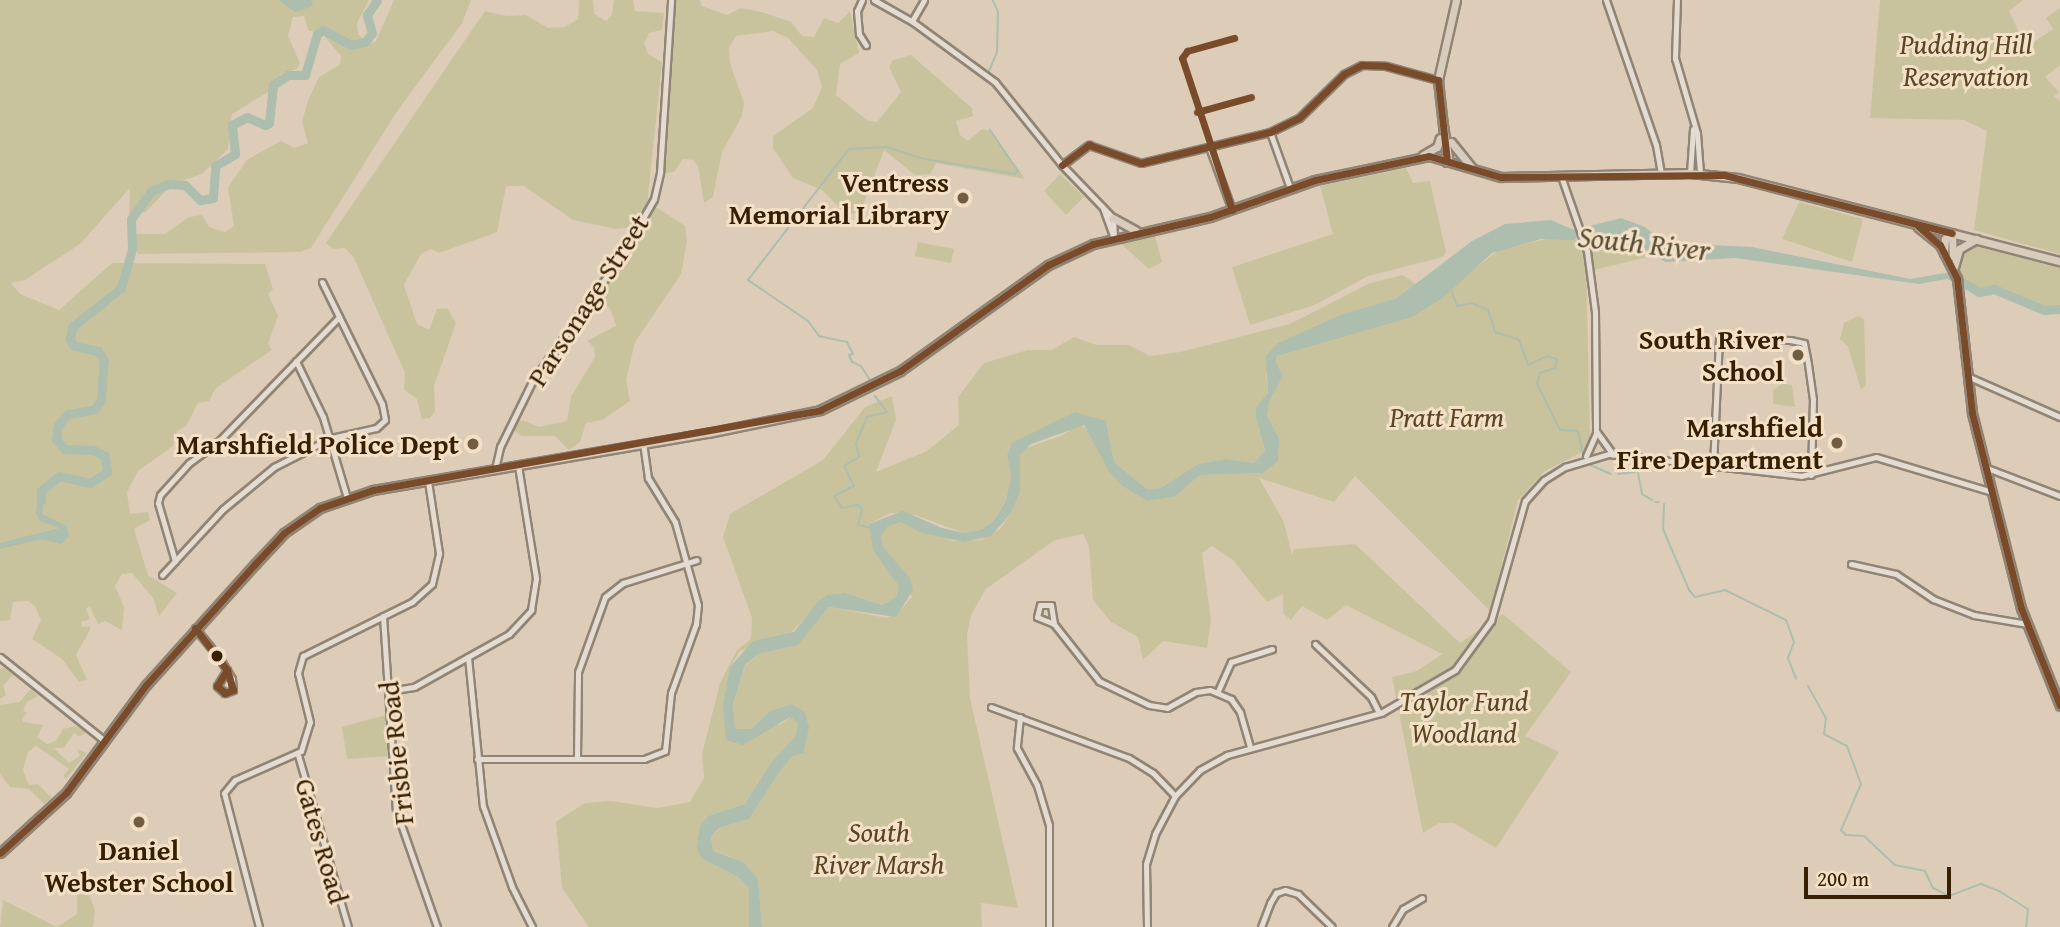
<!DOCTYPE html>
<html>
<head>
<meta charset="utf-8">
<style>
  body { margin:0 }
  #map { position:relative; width:2060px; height:927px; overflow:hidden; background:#ddcdb8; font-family:"Gentium Book Plus",serif }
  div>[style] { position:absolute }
  .green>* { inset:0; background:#c9c39d }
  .water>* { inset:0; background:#adbdae }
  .stream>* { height:2px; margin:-1px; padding:0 1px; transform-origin:1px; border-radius:1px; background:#adbdae }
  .river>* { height:9px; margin:-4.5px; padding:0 4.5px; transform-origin:4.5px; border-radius:4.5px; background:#adbdae }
  .roads { filter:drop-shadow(2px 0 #908475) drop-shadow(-2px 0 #908475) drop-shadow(0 2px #908475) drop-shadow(0 -2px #908475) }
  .minor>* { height:5px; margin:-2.5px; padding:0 2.5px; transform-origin:2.5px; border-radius:2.5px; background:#e4dbd1 }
  .major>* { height:7px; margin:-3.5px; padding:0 3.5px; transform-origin:3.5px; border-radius:3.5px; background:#d8ccbc }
  .bus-1>* { height:7px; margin:-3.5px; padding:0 3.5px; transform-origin:3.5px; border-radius:3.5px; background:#7a4b2a }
  .dots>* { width:19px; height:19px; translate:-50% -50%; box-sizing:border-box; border:4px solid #f3e0c7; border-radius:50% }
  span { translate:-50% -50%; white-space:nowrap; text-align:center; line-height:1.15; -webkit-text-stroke:6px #f3e0c7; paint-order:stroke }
  .park-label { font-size:28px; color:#584722; font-style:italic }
  .poi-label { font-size:28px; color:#372001; font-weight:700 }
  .right { translate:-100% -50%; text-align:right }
  .street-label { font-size:28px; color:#372001 }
  .water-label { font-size:30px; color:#544d34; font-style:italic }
  .scale { position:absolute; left:1804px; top:867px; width:147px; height:32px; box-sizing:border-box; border:4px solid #372001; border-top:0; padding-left:9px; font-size:21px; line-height:24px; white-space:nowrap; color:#372001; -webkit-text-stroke:5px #f3e0c7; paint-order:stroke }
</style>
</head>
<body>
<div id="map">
  <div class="green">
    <div style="clip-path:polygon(0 0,369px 0,357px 23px,358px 34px,369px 44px,376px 41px,394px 0,471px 0,462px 23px,396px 113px,311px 248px,300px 252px,138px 254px,133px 234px,165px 234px,189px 217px,202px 215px,209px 227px,225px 232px,234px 226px,228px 187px,247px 160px,281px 141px,294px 148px,308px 143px,302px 122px,308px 100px,319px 77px,340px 65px,341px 56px,321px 32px,309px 31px,304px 16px,293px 17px,288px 36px,300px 63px,297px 69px,281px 74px,268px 92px,232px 114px,228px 149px,202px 174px,172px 184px,146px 212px,129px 214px,130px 188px,80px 244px,25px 280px,11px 283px,20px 294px,59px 310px,112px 263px,265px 264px,273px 289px,268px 294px,278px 316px,268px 344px,272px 350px,216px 388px,209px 401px,198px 403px,186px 426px,177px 431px,173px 446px,138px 471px,127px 492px,130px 514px,148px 512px,150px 520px,134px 529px,148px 575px,177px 593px,159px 616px,153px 598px,132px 573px,122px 574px,115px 586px,124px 607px,122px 630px,105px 621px,98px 624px,90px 607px,86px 608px,90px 619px,81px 622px,82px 627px,90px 626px,90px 630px,76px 655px,87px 680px,79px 682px,62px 659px,32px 639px,41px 620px,35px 606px,28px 601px,13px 602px,10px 620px,0 621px)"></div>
    <div style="clip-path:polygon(579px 0,593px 0,594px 14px,606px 21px,612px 15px,614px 0,633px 0,635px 11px,664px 13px,662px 30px,649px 33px,644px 43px,648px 54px,662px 62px,647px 206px,633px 227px,616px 229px,573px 220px,524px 186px,506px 186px,497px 232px,439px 253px,431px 249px,421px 254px,404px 285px,417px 324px,429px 330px,437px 309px,447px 308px,456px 323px,434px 386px,435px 411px,430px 418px,422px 419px,417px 399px,404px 390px,405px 373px,354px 258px,345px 248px,333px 249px,326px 243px,485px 11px,507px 16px,526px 15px,548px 28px,565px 27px,578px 19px)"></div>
    <div style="clip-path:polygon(673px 0,700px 0,702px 6px,727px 15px,741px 8px,762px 12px,791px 22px,802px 36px,814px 37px,824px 18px,838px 23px,850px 11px,859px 53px,840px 64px,836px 95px,867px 120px,877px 122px,901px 92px,889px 67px,893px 60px,911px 55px,972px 108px,973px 116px,956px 121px,960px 135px,968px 141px,982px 129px,991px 131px,1025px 179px,936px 163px,930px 174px,915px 175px,884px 150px,861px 211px,853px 214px,843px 211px,822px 190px,793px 178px,773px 148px,773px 136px,813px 108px,822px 87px,817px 70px,788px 38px,773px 31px,736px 36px,729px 48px,730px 63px,744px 103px,742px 116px,722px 152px,713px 197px,704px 203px,698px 166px,693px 160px,683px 159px,674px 172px,662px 174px)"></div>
    <div style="clip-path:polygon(1880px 0,2023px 0,2009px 11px,2026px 47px,2053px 29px,2046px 18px,2060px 8px,2060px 65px,2045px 77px,2059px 92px,2054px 96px,2060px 101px,2060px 254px,1974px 230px,1987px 131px,1964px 120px,1870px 118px)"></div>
    <div style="clip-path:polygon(1406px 168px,1413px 183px,1430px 181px,1446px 252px,1443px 257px,1368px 276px,1315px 305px,1250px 325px,1232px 267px,1333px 234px,1320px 186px)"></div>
    <div style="clip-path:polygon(1060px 174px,1084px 197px,1066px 215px,1044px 191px)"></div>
    <div style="clip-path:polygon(1799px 202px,1863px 219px,1852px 262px,1782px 239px)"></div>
    <div style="clip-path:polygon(656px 207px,685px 226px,687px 241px,681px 274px,635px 342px,626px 380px,630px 401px,602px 420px,586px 423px,580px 442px,569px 450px,555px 436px,522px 436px,514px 431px,516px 423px,522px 420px,539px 427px,567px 421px,571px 397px,595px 357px,594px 347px,587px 341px,616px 326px,610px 308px,597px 299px,633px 253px)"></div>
    <div style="clip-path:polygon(1588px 234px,1603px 244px,1628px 244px,1652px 256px,1586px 272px,1590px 438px,1586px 450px,1545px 471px,1518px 500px,1490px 611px,1355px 476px,1334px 502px,1259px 478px,1284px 522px,1292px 555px,1294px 549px,1355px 544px,1460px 643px,1503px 614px,1571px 672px,1525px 736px,1559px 752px,1496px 848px,1454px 823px,1439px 823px,1423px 833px,1392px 677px,1417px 671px,1442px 654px,1346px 605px,1327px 620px,1302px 606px,1291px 620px,1283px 613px,1283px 594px,1267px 602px,1233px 560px,1212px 546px,1202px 553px,1211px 620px,1207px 648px,1163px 641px,1143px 660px,1138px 637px,1111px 622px,1093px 600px,1089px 546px,1083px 534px,1055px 540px,986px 589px,971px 615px,967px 635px,970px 698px,1018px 908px,981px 903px,982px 927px,762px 927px,758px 879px,731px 857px,713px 851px,711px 837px,720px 828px,749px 819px,781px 770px,792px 757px,804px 753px,809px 728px,791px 704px,770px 711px,751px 729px,735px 729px,733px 705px,745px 666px,758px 654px,798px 645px,829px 607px,887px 618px,900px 610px,912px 597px,883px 547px,881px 536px,888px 525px,901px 522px,953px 541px,981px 540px,1000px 529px,1011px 513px,1020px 493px,1020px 455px,1024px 449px,1063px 435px,1078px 424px,1090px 431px,1122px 486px,1147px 501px,1174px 497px,1200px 475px,1263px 473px,1269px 468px,1279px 438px,1267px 416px,1273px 358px,1352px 328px,1412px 317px,1500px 249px,1551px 238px,1583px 239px)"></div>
    <div style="clip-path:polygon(1155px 236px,1162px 262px,1149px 269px,1120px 243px)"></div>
    <div style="clip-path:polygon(918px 242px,954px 249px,951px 263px,915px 256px)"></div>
    <div style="clip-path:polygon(1974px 246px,2060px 268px,2060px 308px,2044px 308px,1998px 287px,1991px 296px,1982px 295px,1963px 280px,1958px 265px,1962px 251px)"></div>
    <div style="clip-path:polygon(1403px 275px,1417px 285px,1397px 298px,1278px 343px,1266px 375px,1268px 393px,1256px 418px,1265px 450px,1254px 463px,1226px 459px,1198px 464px,1161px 488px,1147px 489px,1114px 462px,1106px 421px,1059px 423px,1012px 444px,1007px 455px,1011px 475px,1006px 501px,992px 523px,980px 530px,964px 533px,915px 515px,890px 513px,869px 524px,899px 586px,896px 597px,883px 605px,845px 593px,808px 614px,790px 634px,740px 651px,730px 667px,726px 740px,781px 724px,790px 717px,798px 723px,796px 736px,772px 761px,745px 804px,708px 816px,700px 825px,701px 858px,738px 877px,749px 888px,749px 927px,589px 927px,562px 888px,556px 822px,585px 803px,611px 801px,657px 808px,690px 802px,704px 778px,702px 754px,720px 683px,737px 650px,751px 639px,752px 618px,723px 537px,730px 514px,823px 460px,865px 407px,892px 396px,896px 420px,876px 472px,927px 451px,959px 425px,958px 397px,984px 363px,1028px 350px,1052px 350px,1074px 337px,1097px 345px,1129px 345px,1150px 356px,1180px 352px,1290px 324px,1370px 283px)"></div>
    <div style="clip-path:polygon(1858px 316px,1864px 319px,1866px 385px,1861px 390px,1848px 347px,1840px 339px,1844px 323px)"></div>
    <div style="clip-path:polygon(1783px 383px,1792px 385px,1795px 407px,1773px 404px,1773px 390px)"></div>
    <div style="clip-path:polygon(4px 668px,13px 675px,3px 686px,6px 695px,0 699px,0 669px)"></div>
    <div style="clip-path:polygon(31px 689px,38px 696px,27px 702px,23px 710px,27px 713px,22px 718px,23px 722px,43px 725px,37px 737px,47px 744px,56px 741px,63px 729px,75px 726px,86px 732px,80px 737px,74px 733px,64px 748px,54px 748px,69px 763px,80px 756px,77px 749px,87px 753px,66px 779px,63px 776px,69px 769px,45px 752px,36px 746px,28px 752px,23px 770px,29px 785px,38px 784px,52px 798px,44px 804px,29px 789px,10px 787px,0 774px,0 705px,19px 702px)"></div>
    <div style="clip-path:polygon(386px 715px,392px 756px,347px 759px,342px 727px)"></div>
    <div style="clip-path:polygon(89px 894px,95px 910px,93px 927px,0 927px,3px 900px,57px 927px,77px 914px,77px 895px)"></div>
  </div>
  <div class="water">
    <div style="clip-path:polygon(279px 0,311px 0,313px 6px,295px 12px)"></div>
    <div style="clip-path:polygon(1621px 218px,1645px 227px,1664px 243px,1752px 247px,1910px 279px,1951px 272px,1952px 278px,1919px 284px,1735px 258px,1666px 262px,1628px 244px,1598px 243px,1588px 234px,1572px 240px,1541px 239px,1492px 253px,1443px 298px,1412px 317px,1277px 356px,1275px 361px,1283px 376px,1269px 401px,1267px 416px,1279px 438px,1278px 461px,1263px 473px,1200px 475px,1174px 497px,1147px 501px,1122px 486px,1109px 471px,1084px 425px,1031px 444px,1020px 455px,1020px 493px,1011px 513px,991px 536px,964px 542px,922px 533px,901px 522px,888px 526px,881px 536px,883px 547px,910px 578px,913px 590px,896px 617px,829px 607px,798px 645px,758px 654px,745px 665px,733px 705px,735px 729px,751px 729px,770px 711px,791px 704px,805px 712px,809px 728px,804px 753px,792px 757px,781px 770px,749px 819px,719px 828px,711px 837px,713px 851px,743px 862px,758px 879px,762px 927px,749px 927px,749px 888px,738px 877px,701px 858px,697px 847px,700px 825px,708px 816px,745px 804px,772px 761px,796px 736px,798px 723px,790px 717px,743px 745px,726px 740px,723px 705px,730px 667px,753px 641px,794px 632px,818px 601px,828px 595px,845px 593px,882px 605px,896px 597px,899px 586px,873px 550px,869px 524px,903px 511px,942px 528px,964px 533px,980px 530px,992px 523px,1006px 501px,1011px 475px,1007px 455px,1012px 443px,1075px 412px,1106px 421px,1114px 462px,1147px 489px,1161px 488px,1198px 464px,1226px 459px,1254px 463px,1265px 450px,1256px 418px,1256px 408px,1268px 393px,1266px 356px,1278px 343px,1341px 315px,1397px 298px,1472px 241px,1505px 224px,1551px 220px,1574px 230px)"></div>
    <div style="clip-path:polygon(39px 487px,45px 491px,42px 514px,67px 526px,69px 537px,61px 544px,41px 539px,0 549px,0 543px,60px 528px,40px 521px,36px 513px)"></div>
  </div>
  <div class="stream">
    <div style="left:989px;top:71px;width:21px;rotate:-67deg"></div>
    <div style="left:997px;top:52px;width:40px;rotate:-88.6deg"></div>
    <div style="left:998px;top:12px;width:13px;rotate:-113deg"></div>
    <div style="left:1451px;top:290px;width:17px;rotate:69deg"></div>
    <div style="left:1457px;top:306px;width:15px;rotate:-11deg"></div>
    <div style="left:1472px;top:303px;width:17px;rotate:24deg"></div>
    <div style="left:1488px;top:310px;width:23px;rotate:72deg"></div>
    <div style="left:1495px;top:332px;width:25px;rotate:18deg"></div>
    <div style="left:1519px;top:340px;width:27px;rotate:70deg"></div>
    <div style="left:1528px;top:365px;width:21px;rotate:-25deg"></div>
    <div style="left:1547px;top:356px;width:10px;rotate:17deg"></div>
    <div style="left:1557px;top:359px;width:9px;rotate:103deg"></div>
    <div style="left:1555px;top:368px;width:16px;rotate:162deg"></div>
    <div style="left:1540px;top:373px;width:11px;rotate:105deg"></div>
    <div style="left:1537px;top:384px;width:51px;rotate:63.4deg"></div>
    <div style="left:1560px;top:430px;width:18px;rotate:3deg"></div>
    <div style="left:1578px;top:431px;width:24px;rotate:78deg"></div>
    <div style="left:870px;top:380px;width:17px;rotate:-123deg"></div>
    <div style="left:861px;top:366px;width:10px;rotate:-156deg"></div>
    <div style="left:852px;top:362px;width:8px;rotate:-113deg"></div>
    <div style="left:849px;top:355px;width:4px;rotate:-14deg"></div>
    <div style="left:853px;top:354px;width:13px;rotate:-117deg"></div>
    <div style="left:847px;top:342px;width:29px;rotate:-168deg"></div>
    <div style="left:819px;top:336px;width:19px;rotate:-126deg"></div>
    <div style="left:808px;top:321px;width:73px;rotate:-145.7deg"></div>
    <div style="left:748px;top:280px;width:165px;rotate:-52.4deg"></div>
    <div style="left:849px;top:149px;width:38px;rotate:-3deg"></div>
    <div style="left:887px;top:147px;width:40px;rotate:18deg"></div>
    <div style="left:925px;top:159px;width:91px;rotate:9.5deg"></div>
    <div style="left:1015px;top:174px;width:4px;rotate:-45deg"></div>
    <div style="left:1018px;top:171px;width:50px;rotate:-124.3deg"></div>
    <div style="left:1586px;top:463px;width:27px;rotate:24deg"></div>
    <div style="left:1638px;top:473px;width:21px;rotate:79deg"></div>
    <div style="left:1642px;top:494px;width:12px;rotate:31deg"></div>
    <div style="left:1618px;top:474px;width:17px;rotate:-7deg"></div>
    <div style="left:1655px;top:502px;width:4px"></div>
    <div style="left:1664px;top:504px;width:25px;rotate:92deg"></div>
    <div style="left:1663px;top:529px;width:66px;rotate:66.9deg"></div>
    <div style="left:1689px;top:590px;width:9px;rotate:49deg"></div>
    <div style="left:1695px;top:597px;width:31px;rotate:-13deg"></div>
    <div style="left:1725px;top:590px;width:68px;rotate:26.2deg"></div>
    <div style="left:1786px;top:620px;width:23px;rotate:70deg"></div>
    <div style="left:1794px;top:642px;width:17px;rotate:111deg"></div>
    <div style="left:1788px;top:658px;width:22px;rotate:69deg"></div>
    <div style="left:871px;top:528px;width:13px;rotate:-167deg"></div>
    <div style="left:858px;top:525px;width:16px;rotate:-76deg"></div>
    <div style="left:862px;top:509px;width:6px;rotate:-135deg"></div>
    <div style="left:858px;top:505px;width:16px;rotate:169deg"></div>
    <div style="left:842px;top:508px;width:14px;rotate:-124deg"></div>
    <div style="left:834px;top:496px;width:22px;rotate:-27deg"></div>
    <div style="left:854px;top:486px;width:22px;rotate:-117deg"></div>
    <div style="left:844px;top:466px;width:17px;rotate:-31deg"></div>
    <div style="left:859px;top:457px;width:14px;rotate:-102deg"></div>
    <div style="left:856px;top:443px;width:28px;rotate:-67deg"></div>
    <div style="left:867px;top:417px;width:21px;rotate:-14deg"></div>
    <div style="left:887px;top:412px;width:20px;rotate:-127deg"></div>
    <div style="left:1808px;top:686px;width:37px;rotate:61deg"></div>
    <div style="left:1826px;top:718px;width:16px;rotate:97deg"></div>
    <div style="left:1824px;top:734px;width:26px;rotate:28deg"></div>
    <div style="left:1847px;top:746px;width:40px;rotate:69.8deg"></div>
    <div style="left:1861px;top:784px;width:50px;rotate:113.5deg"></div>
    <div style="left:1841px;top:830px;width:7px;rotate:45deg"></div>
    <div style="left:1846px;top:835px;width:18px;rotate:3deg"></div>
    <div style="left:1864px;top:836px;width:42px;rotate:43.1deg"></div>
    <div style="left:1895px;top:865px;width:31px;rotate:11deg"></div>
    <div style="left:1925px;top:871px;width:19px;rotate:65deg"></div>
    <div style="left:1933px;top:888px;width:18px;rotate:27deg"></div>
    <div style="left:1949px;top:896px;width:34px;rotate:-21deg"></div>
    <div style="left:1981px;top:884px;width:19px;rotate:21deg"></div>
    <div style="left:1999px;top:891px;width:34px;rotate:32deg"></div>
    <div style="left:2028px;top:909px;width:18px;rotate:96deg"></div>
  </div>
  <div class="river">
    <div style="left:1950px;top:275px;width:34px;rotate:30deg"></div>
    <div style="left:1979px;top:292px;width:15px;rotate:-11deg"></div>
    <div style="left:1994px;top:289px;width:54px;rotate:22.8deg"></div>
    <div style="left:2044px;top:310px;width:16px;rotate:-4deg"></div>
    <div style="left:41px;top:500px;width:9px;rotate:-90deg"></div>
    <div style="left:41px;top:491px;width:23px;rotate:-40deg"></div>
    <div style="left:59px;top:476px;width:32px;rotate:13deg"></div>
    <div style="left:90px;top:483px;width:20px;rotate:-33deg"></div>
    <div style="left:107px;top:472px;width:16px;rotate:-97deg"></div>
    <div style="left:105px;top:456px;width:13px;rotate:-153deg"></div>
    <div style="left:93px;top:450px;width:28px;rotate:-178deg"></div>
    <div style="left:65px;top:449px;width:13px;rotate:-132deg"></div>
    <div style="left:56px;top:439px;width:14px;rotate:-82deg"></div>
    <div style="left:58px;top:425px;width:15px;rotate:-48deg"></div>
    <div style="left:68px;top:414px;width:27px;rotate:-10deg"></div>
    <div style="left:95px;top:409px;width:11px;rotate:-56deg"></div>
    <div style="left:101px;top:400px;width:39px;rotate:-86deg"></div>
    <div style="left:104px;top:361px;width:12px;rotate:-121deg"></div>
    <div style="left:98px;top:351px;width:25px;rotate:-168deg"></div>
    <div style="left:74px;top:346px;width:8px;rotate:-120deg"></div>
    <div style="left:70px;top:339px;width:12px;rotate:-81deg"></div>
    <div style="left:72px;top:327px;width:63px;rotate:-38.5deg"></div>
    <div style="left:121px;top:288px;width:41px;rotate:-74.2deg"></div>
    <div style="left:132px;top:249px;width:30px;rotate:-92deg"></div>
    <div style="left:131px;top:219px;width:34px;rotate:-54deg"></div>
    <div style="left:151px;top:191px;width:18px;rotate:-22deg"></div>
    <div style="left:168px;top:184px;width:17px;rotate:3deg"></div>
    <div style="left:185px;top:185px;width:21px;rotate:45deg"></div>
    <div style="left:200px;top:200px;width:13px;rotate:-9deg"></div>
    <div style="left:213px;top:198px;width:32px;rotate:-86deg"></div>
    <div style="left:215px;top:166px;width:23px;rotate:-31deg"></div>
    <div style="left:235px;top:154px;width:29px;rotate:-96deg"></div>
    <div style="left:232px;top:125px;width:17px;rotate:-28deg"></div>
    <div style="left:247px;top:117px;width:20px;rotate:24deg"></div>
    <div style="left:265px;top:125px;width:4px;rotate:-27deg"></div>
    <div style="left:269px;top:123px;width:38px;rotate:-84deg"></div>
    <div style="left:273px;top:85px;width:18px;rotate:-34deg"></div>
    <div style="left:288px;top:75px;width:17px"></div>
    <div style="left:305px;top:75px;width:43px;rotate:-73.7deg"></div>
    <div style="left:317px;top:34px;width:7px;rotate:-34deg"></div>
    <div style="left:323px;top:30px;width:32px;rotate:28deg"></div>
    <div style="left:351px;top:45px;width:14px;rotate:-12deg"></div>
    <div style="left:365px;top:42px;width:11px;rotate:-52deg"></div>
    <div style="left:372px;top:33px;width:19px;rotate:-106deg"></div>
    <div style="left:367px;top:15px;width:18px;rotate:-56deg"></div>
  </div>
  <div class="roads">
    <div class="minor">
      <div style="left:862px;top:0;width:12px;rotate:114deg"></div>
      <div style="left:857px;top:11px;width:23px;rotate:85deg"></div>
      <div style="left:859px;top:34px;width:13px;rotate:58deg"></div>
      <div style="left:874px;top:0;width:45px;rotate:29.4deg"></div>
      <div style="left:913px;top:22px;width:102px;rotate:36.2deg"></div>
      <div style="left:995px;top:82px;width:107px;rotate:51.1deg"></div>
      <div style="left:1062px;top:165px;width:74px;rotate:46.1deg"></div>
      <div style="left:1113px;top:218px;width:20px;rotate:87deg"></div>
      <div style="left:1606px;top:0;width:153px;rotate:71deg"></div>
      <div style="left:1656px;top:145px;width:28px;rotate:80deg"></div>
      <div style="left:1677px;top:0;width:58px;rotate:92deg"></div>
      <div style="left:1675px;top:58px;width:78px;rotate:73.7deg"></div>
      <div style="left:1697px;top:133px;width:40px;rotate:85.7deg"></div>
      <div style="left:912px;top:21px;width:24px;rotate:-60deg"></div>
      <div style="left:1270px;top:132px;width:59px;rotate:70.3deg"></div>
      <div style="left:1209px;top:147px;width:67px;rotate:69.9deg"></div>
      <div style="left:1062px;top:165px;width:34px;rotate:-37deg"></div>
      <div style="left:1089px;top:145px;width:55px;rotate:19.1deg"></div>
      <div style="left:1141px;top:163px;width:133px;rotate:-13.5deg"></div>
      <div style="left:1270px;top:132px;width:32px;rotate:-26deg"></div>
      <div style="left:1299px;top:118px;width:63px;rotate:-44.4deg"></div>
      <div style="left:1344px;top:74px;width:20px;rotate:-27deg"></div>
      <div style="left:1362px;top:65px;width:24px;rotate:2deg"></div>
      <div style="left:1386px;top:66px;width:54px;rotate:15.1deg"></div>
      <div style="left:1690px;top:173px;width:44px;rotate:-86.1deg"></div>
      <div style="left:1561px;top:176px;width:79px;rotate:70.9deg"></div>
      <div style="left:1587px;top:251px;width:62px;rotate:82.5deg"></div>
      <div style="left:1595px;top:312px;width:119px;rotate:89.5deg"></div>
      <div style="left:1596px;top:431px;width:29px;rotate:54deg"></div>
      <div style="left:1103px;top:208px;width:32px;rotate:70deg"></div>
      <div style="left:322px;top:282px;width:136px;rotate:63.8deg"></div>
      <div style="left:382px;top:404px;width:16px;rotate:79deg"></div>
      <div style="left:385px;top:420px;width:12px;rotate:138deg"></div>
      <div style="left:376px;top:428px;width:46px;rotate:167.5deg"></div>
      <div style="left:331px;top:438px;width:64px;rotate:153deg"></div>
      <div style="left:274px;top:467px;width:66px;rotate:140.5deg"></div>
      <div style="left:223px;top:509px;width:71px;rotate:132.7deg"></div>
      <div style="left:175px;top:561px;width:60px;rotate:-106.3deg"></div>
      <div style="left:158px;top:503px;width:8px;rotate:-76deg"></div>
      <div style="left:160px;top:495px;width:43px;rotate:-47.8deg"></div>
      <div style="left:189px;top:463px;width:36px;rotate:-36deg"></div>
      <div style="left:218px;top:442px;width:174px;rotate:-45.9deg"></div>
      <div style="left:296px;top:361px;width:62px;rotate:64.3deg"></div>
      <div style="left:323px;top:417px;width:84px;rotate:73.5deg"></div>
      <div style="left:1967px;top:376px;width:102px;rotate:23.8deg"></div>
      <div style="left:1586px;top:456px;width:24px;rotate:-66deg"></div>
      <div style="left:1713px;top:466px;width:128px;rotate:-87.3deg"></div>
      <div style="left:1719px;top:338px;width:71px;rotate:1.6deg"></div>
      <div style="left:1790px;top:340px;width:14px;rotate:12deg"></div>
      <div style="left:1804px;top:343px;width:21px;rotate:79deg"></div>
      <div style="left:1808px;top:364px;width:35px;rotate:82deg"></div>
      <div style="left:1813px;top:399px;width:76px;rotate:91.5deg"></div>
      <div style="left:1987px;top:468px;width:78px;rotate:21deg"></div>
      <div style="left:495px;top:469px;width:23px;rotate:-77deg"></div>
      <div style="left:500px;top:447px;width:72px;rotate:-63.8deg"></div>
      <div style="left:532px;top:382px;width:156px;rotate:-54.7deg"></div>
      <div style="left:622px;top:255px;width:64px;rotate:-60.3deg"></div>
      <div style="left:654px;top:199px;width:28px;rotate:-77deg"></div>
      <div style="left:660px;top:172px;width:172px;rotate:-86.3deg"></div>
      <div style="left:1851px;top:564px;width:46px;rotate:12.5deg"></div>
      <div style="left:1896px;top:574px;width:45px;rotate:34deg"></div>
      <div style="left:1933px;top:599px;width:44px;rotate:21.3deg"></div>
      <div style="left:1974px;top:615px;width:54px;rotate:9.6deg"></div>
      <div style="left:162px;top:575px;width:19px;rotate:-47deg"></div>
      <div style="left:383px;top:616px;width:194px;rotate:86.2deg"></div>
      <div style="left:396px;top:810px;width:124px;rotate:70.7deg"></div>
      <div style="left:1054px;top:624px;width:19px;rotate:-99deg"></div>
      <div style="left:1051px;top:605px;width:11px;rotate:180deg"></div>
      <div style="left:1040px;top:605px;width:12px;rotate:104deg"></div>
      <div style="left:1037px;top:617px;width:18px;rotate:22deg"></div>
      <div style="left:1054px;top:624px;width:73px;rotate:51.7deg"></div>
      <div style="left:1099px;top:681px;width:55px;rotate:25.6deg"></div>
      <div style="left:1149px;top:705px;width:18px;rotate:9deg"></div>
      <div style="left:1167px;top:708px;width:33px;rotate:-29deg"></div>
      <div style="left:1196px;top:692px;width:14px;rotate:-8deg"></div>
      <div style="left:1210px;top:690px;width:23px;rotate:23deg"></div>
      <div style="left:1231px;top:699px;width:16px;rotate:55deg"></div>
      <div style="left:1240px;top:712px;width:35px;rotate:74deg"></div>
      <div style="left:195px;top:628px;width:40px;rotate:51deg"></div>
      <div style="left:220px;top:659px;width:23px;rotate:59deg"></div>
      <div style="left:232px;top:679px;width:11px;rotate:85deg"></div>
      <div style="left:233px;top:690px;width:9px;rotate:159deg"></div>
      <div style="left:225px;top:693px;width:11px;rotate:-139deg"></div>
      <div style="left:217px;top:686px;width:19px;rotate:-58deg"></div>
      <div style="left:1315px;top:644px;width:77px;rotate:43.4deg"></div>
      <div style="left:1371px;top:697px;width:18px;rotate:63deg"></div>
      <div style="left:0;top:657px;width:134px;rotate:38.7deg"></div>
      <div style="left:468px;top:657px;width:150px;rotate:84.3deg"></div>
      <div style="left:483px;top:806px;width:86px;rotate:70.3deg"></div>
      <div style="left:512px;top:887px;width:45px;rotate:63.4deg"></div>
      <div style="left:388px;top:691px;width:26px;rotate:-9deg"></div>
      <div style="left:414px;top:687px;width:109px;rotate:-29.2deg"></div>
      <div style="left:509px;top:634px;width:33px;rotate:-47deg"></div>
      <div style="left:531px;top:610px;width:32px;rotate:-81deg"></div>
      <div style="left:536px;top:578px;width:114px;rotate:-99.1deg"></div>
      <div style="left:1218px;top:691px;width:32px;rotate:-66deg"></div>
      <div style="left:1231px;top:662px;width:43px;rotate:-17.6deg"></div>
      <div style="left:991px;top:707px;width:147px;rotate:20.3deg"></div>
      <div style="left:1129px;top:758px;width:28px;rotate:32deg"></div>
      <div style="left:1153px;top:773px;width:32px;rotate:46deg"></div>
      <div style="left:1020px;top:717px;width:31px;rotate:96deg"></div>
      <div style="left:1017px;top:748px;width:42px;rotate:61.6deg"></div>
      <div style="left:1037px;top:785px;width:42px;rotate:73.3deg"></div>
      <div style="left:1049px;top:825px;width:102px;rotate:90deg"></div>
      <div style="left:298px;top:755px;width:179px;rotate:73.8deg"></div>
      <div style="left:577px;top:758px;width:86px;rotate:-89.3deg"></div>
      <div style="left:578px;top:672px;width:80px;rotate:-70.2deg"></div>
      <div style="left:605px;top:597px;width:23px;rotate:-38deg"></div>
      <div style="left:623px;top:583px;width:77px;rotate:-17.3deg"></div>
      <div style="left:477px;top:759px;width:167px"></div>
      <div style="left:644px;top:759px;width:22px;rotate:-21deg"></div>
      <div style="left:665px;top:751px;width:58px;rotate:-84.1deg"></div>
      <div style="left:671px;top:693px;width:73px;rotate:-70.1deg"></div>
      <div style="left:696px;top:624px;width:19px;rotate:-84deg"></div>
      <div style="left:698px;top:605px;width:86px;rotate:-105.5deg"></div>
      <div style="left:675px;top:522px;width:52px;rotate:-121.5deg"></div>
      <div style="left:648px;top:478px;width:34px;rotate:-98deg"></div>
      <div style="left:259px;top:927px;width:138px;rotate:-104.6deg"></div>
      <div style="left:224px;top:793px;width:17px;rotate:-50deg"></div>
      <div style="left:235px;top:780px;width:72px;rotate:-23.7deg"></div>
      <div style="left:301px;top:751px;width:30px;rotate:-73deg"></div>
      <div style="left:310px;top:722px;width:50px;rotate:-103.8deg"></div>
      <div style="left:298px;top:673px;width:18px;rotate:-74deg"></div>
      <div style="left:303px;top:656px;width:122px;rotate:-26.4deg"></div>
      <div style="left:412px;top:602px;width:27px;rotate:-42deg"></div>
      <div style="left:432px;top:584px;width:32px;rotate:-77deg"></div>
      <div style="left:439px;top:553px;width:73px;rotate:-98.7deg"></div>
      <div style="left:1147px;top:927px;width:63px;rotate:-90.9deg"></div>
      <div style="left:1146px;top:864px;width:31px;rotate:-73deg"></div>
      <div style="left:1155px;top:834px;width:43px;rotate:-62.2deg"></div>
      <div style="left:1175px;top:796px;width:36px;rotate:-46deg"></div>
      <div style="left:1200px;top:770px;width:31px;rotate:-29deg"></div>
      <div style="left:1227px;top:755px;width:160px;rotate:-15.3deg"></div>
      <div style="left:1381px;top:713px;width:86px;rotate:-30.2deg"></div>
      <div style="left:1455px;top:670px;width:61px;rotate:-53.7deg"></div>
      <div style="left:1491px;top:621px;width:125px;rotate:-74.2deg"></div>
      <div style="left:1525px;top:501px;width:28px;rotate:-48deg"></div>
      <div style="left:1544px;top:480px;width:25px;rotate:-32deg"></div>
      <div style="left:1565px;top:467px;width:46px;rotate:-16.5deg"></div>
      <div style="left:1609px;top:454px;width:193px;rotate:6.5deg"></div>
      <div style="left:1801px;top:476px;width:77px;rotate:-14.2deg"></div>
      <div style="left:1876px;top:457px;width:121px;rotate:16.8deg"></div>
      <div style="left:1261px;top:927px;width:26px;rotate:-69deg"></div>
      <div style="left:1270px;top:903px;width:12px;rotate:-59deg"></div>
      <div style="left:1276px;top:893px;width:9px;rotate:-18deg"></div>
      <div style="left:1285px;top:890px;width:14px;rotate:17deg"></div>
      <div style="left:1298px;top:894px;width:47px;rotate:44.1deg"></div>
      <div style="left:1392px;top:927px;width:21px;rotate:-59deg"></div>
      <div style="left:1403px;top:909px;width:22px;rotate:-30deg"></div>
    </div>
    <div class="major">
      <div style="left:1443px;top:125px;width:33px;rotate:81deg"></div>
      <div style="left:1451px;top:142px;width:33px;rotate:51deg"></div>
      <div style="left:1423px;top:155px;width:16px;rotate:-30deg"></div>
      <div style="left:1437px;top:147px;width:9px;rotate:-72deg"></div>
      <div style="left:1447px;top:162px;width:82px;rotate:-96.3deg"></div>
      <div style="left:1438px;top:80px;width:82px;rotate:-77.3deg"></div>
      <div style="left:1113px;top:218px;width:26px;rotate:29deg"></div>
      <div style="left:1918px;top:227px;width:28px;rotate:39deg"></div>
      <div style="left:1940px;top:245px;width:38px;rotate:63deg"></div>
      <div style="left:1957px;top:279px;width:135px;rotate:83.6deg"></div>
      <div style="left:1972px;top:413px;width:201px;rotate:75.9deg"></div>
      <div style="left:2021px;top:608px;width:105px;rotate:68.3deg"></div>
      <div style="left:1952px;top:233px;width:23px;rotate:88deg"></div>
      <div style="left:1944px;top:253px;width:14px;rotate:-86deg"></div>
      <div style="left:1945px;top:239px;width:9px;rotate:-41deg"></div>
      <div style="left:1954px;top:267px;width:19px;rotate:-74deg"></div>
      <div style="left:1959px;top:249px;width:20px;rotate:-30deg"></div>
      <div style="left:0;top:853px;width:89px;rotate:-42.3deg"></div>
      <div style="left:66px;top:793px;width:134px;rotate:-53.5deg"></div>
      <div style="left:146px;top:685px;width:163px;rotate:-48deg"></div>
      <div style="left:255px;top:564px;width:42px;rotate:-46.9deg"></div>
      <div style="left:284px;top:533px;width:44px;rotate:-34.8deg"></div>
      <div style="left:320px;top:508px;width:56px;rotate:-18.8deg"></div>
      <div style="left:373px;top:490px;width:340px;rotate:-9.7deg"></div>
      <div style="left:708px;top:433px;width:114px;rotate:-11.6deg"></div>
      <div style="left:820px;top:410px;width:89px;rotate:-26deg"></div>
      <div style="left:900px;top:371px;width:182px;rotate:-35.6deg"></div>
      <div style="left:1048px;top:265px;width:50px;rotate:-25deg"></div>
      <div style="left:1093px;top:244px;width:120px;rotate:-13deg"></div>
      <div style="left:1210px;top:217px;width:111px;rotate:-19.4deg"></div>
      <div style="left:1315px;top:180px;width:116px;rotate:-11.9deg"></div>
      <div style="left:1429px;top:156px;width:75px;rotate:16.3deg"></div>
      <div style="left:1501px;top:177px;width:189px;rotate:-1.2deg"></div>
      <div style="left:1690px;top:173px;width:48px;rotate:5.9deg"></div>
      <div style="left:1738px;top:178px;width:333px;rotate:14.5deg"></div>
    </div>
  </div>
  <div class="bus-1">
    <div style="left:1438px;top:80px;width:82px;rotate:83.7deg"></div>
    <div style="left:1197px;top:112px;width:56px;rotate:-15.5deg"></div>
    <div style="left:1062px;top:165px;width:34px;rotate:-37deg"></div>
    <div style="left:1089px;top:145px;width:55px;rotate:19.1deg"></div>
    <div style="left:1141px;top:163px;width:133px;rotate:-13.5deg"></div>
    <div style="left:1270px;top:132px;width:32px;rotate:-26deg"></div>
    <div style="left:1299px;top:118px;width:63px;rotate:-44.4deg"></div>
    <div style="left:1344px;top:74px;width:20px;rotate:-27deg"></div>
    <div style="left:1362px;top:65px;width:24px;rotate:2deg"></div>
    <div style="left:1386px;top:66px;width:54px;rotate:15.1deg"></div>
    <div style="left:1232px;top:210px;width:160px;rotate:-108.2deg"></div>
    <div style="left:1182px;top:58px;width:9px;rotate:-54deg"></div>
    <div style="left:1187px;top:51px;width:49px;rotate:-15.5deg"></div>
    <div style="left:1918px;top:226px;width:29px;rotate:41deg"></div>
    <div style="left:1940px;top:245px;width:38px;rotate:63deg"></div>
    <div style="left:1957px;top:279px;width:135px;rotate:83.6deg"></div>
    <div style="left:1972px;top:413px;width:201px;rotate:75.9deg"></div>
    <div style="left:2021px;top:608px;width:105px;rotate:68.3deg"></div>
    <div style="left:195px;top:628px;width:53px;rotate:52.7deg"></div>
    <div style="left:227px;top:670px;width:21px;rotate:73deg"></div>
    <div style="left:233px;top:690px;width:9px;rotate:159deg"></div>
    <div style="left:225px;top:693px;width:11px;rotate:-139deg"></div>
    <div style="left:217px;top:686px;width:19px;rotate:-58deg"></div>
    <div style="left:0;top:853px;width:89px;rotate:-42.3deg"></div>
    <div style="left:66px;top:793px;width:134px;rotate:-53.5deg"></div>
    <div style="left:146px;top:685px;width:163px;rotate:-48deg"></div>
    <div style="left:255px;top:564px;width:42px;rotate:-46.9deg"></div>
    <div style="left:284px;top:533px;width:44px;rotate:-34.8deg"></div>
    <div style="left:320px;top:508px;width:56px;rotate:-18.8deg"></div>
    <div style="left:373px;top:490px;width:454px;rotate:-10.1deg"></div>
    <div style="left:820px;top:410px;width:89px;rotate:-26deg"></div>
    <div style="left:900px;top:371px;width:182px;rotate:-35.6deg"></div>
    <div style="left:1048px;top:265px;width:50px;rotate:-25deg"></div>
    <div style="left:1093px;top:244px;width:120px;rotate:-13deg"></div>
    <div style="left:1210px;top:217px;width:111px;rotate:-19.4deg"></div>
    <div style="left:1315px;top:180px;width:116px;rotate:-11.9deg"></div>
    <div style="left:1429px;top:156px;width:75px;rotate:16.3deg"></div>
    <div style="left:1501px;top:177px;width:223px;rotate:-0.5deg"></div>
    <div style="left:1724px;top:175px;width:235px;rotate:14.3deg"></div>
  </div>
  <div class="dots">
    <div style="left:963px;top:198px;background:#715d41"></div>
    <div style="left:1798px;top:355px;background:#715d41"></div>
    <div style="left:1837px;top:443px;background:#715d41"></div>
    <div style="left:473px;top:444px;background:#715d41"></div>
    <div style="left:217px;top:656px;background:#372001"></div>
    <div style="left:139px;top:822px;background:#715d41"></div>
  </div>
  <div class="park-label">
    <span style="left:1966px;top:60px">Pudding Hill<br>Reservation</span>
    <span style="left:1447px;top:417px">Pratt Farm</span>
    <span style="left:1464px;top:717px">Taylor Fund<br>Woodland</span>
    <span style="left:879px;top:848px">South<br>River Marsh</span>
  </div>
  <div class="poi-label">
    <span class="right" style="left:949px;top:198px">Ventress<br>Memorial Library</span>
    <span class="right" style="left:1784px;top:355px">South River<br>School</span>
    <span class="right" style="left:1823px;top:443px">Marshfield<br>Fire Department</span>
    <span class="right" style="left:459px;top:444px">Marshfield Police Dept</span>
    <span style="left:139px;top:866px">Daniel<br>Webster School</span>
  </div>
  <div class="street-label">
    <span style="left:588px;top:300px;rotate:-57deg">Parsonage Street</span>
    <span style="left:396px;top:753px;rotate:-96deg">Frisbie Road</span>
    <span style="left:322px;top:841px;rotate:74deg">Gates Road</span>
  </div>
  <div class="water-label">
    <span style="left:1644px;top:243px;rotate:6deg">South River</span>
  </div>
  <div class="scale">200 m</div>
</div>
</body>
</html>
